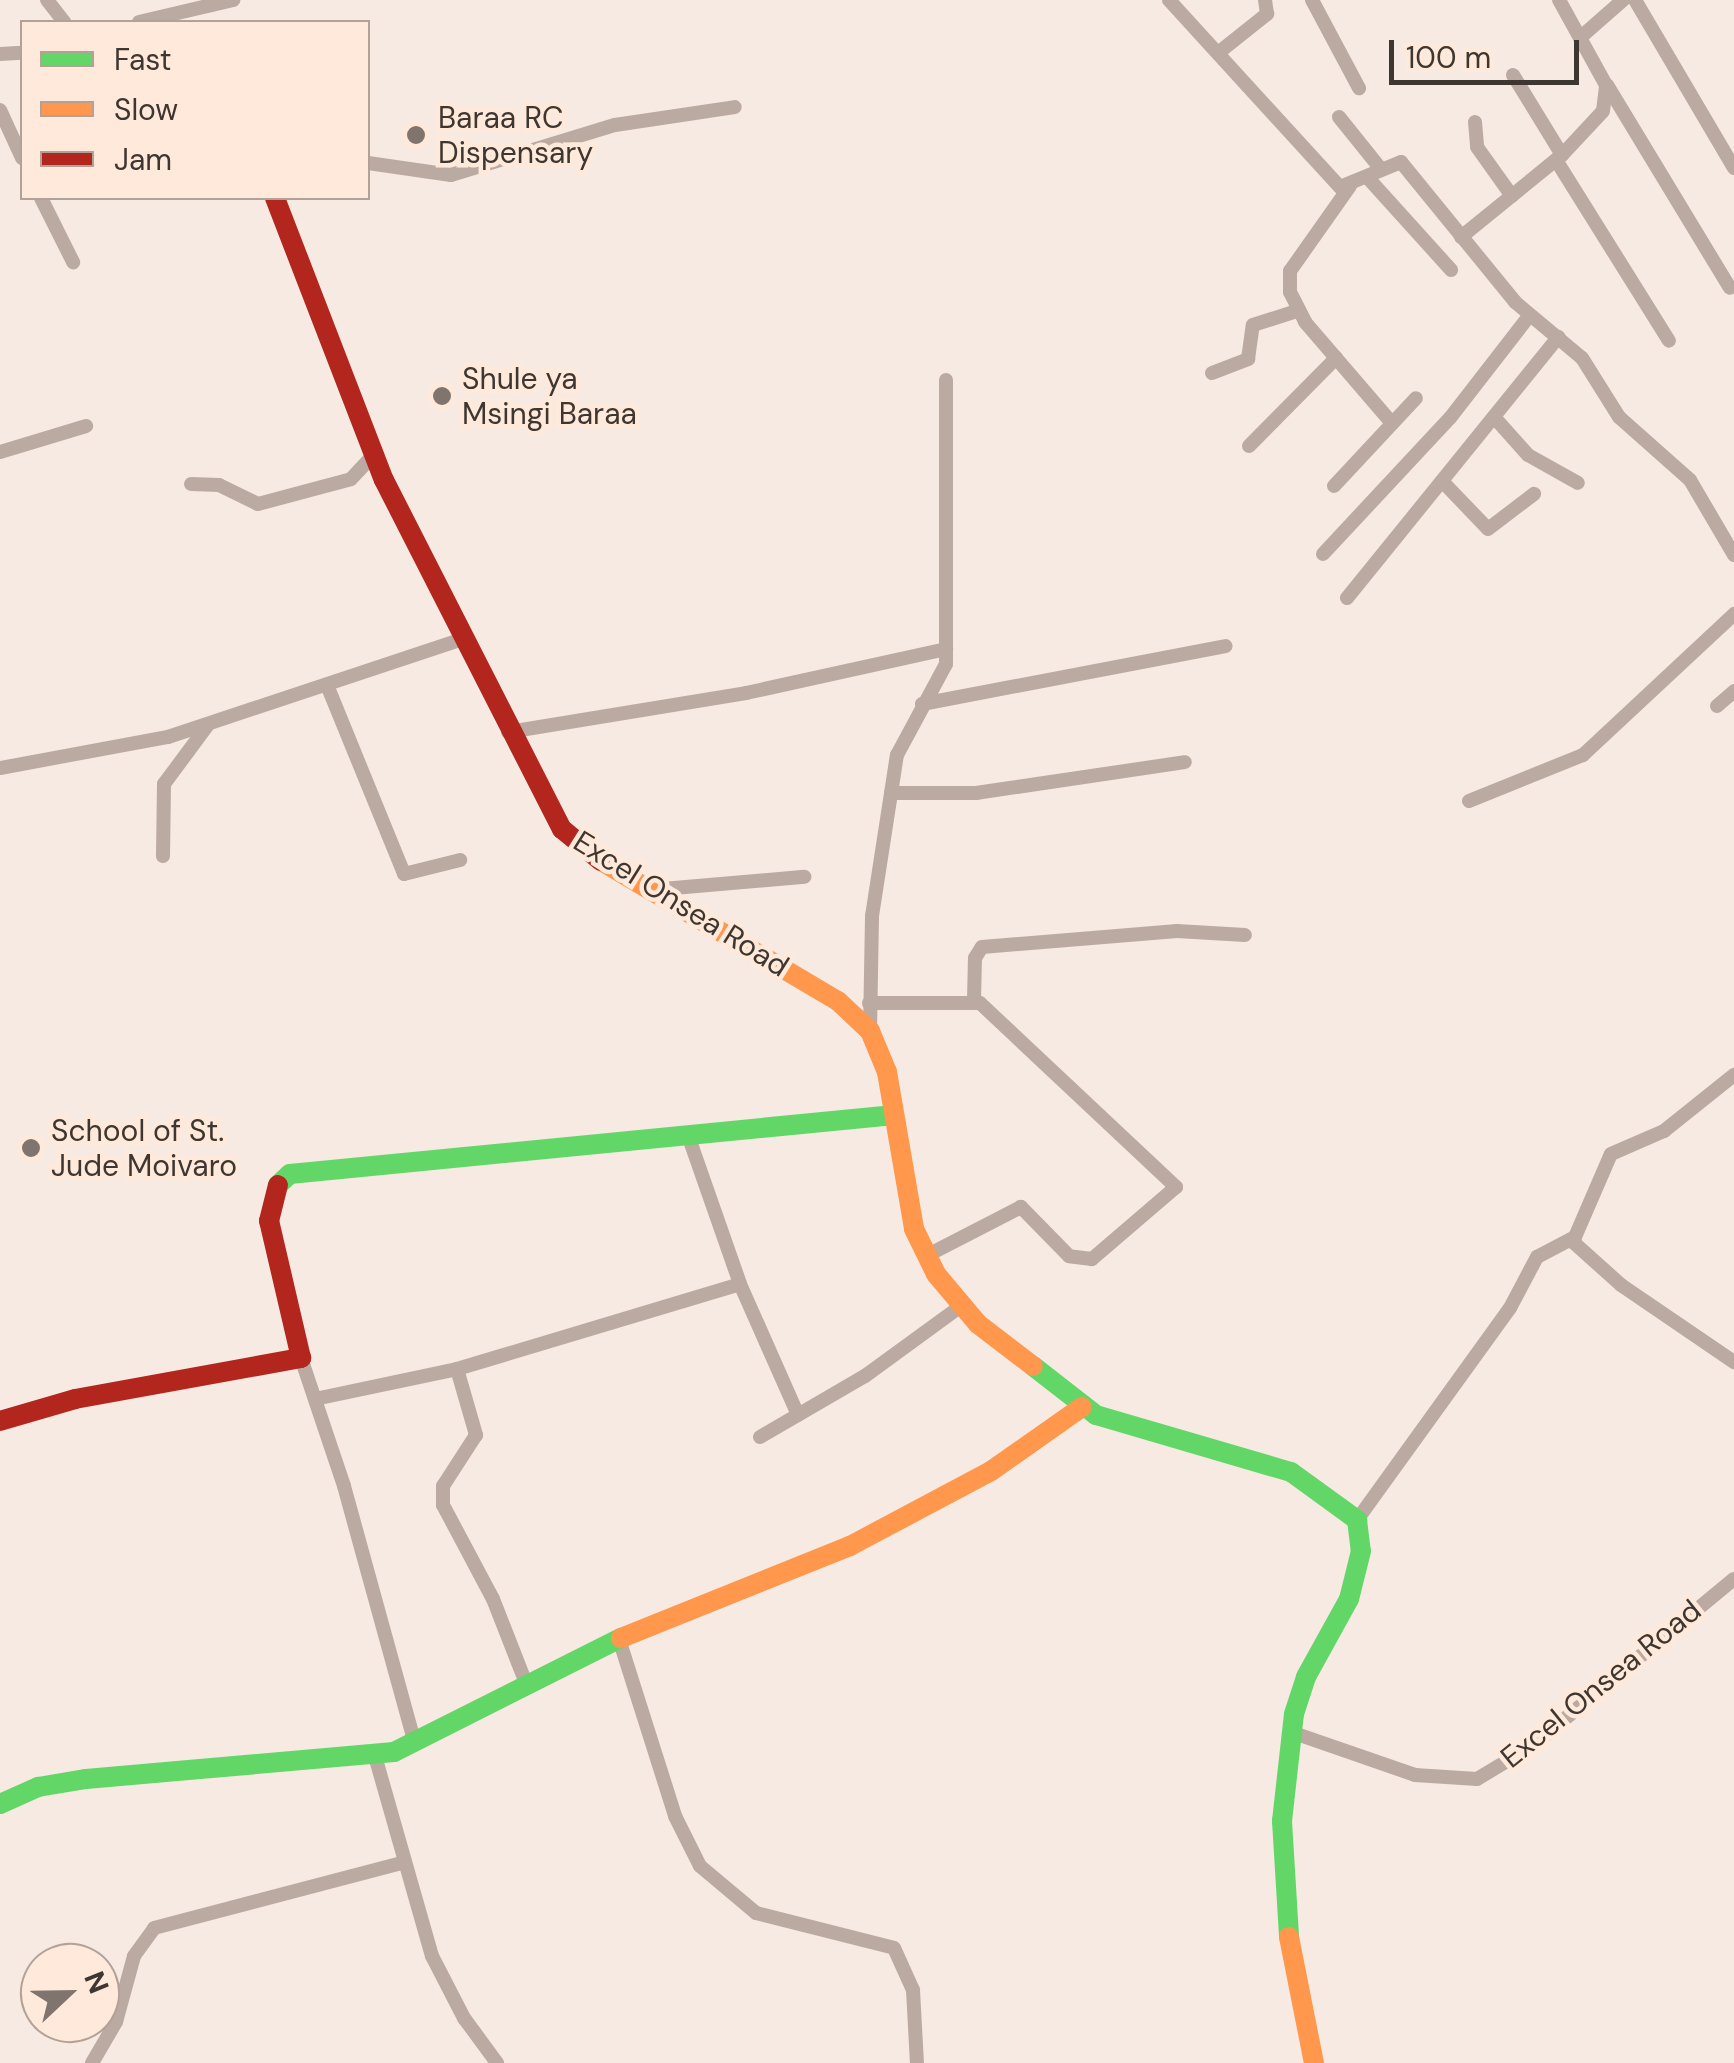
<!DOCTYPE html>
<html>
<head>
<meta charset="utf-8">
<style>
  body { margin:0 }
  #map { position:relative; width:1734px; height:2063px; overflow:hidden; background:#f7eae2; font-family:"DM Sans",sans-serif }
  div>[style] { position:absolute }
  .street>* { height:14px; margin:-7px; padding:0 7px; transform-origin:7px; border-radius:7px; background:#baaaa2 }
  .fast>* { height:20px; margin:-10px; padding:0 10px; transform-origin:10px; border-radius:10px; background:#63d668 }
  .slow>* { height:20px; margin:-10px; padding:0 10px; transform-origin:10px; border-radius:10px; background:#ff974d }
  .jam>* { height:20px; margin:-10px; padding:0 10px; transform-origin:10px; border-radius:10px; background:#b3261e }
  .dots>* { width:28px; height:28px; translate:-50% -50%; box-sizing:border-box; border:5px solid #ffe9da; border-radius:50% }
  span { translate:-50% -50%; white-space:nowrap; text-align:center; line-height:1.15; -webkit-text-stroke:9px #ffe9da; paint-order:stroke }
  .poi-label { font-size:30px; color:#3e3630 }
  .left { translate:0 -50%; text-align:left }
  .street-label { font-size:30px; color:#3e3630 }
  .legend { position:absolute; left:20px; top:20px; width:350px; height:180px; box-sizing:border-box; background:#ffe9da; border:2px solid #b2a196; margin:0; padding:12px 18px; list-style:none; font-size:30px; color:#3e3630 }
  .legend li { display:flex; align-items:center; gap:20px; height:50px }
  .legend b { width:50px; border:2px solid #b2a196 }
  .north { position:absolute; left:20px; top:1943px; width:100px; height:100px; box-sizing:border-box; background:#ffe9da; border:2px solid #b2a196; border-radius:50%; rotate:68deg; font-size:28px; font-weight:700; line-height:40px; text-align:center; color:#3e3630 }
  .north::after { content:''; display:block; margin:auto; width:35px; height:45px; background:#7f756e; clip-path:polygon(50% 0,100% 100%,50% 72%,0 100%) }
  .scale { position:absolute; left:1389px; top:40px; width:190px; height:45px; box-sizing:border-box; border:5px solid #3e3630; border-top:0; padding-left:12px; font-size:30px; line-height:35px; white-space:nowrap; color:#3e3630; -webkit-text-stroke:8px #ffe9da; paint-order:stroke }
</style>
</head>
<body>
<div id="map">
  <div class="street">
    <div style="left:47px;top:0;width:28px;rotate:52deg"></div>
    <div style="left:1169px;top:0;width:253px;rotate:47.6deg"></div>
    <div style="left:1340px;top:187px;width:66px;rotate:-22.3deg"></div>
    <div style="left:1401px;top:162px;width:181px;rotate:50.8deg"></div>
    <div style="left:1515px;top:302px;width:87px;rotate:39.9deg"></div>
    <div style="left:1582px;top:358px;width:70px;rotate:57.9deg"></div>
    <div style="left:1619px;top:417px;width:95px;rotate:41.6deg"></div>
    <div style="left:1690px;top:480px;width:87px;rotate:59.6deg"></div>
    <div style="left:1312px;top:0;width:100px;rotate:61.9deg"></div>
    <div style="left:1635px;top:0;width:195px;rotate:59.5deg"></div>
    <div style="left:139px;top:22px;width:97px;rotate:-13.2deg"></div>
    <div style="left:1582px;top:36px;width:55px;rotate:-41.3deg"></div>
    <div style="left:1218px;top:53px;width:63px;rotate:-38.5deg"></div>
    <div style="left:1267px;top:14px;width:14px;rotate:-98deg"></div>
    <div style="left:0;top:54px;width:22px;rotate:-3deg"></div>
    <div style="left:1513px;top:75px;width:94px;rotate:58.5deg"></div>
    <div style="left:1607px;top:85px;width:237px;rotate:58.8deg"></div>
    <div style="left:0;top:110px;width:53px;rotate:65.4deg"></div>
    <div style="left:1339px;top:117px;width:65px;rotate:51.2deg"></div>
    <div style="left:1475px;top:122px;width:25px;rotate:85deg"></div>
    <div style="left:1477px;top:147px;width:60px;rotate:54.5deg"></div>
    <div style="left:1556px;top:160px;width:213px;rotate:58deg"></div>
    <div style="left:368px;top:163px;width:84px;rotate:8.2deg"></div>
    <div style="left:451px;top:175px;width:171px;rotate:-17deg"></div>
    <div style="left:615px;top:125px;width:121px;rotate:-8.5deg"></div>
    <div style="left:1368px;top:178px;width:124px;rotate:47.9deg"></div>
    <div style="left:1350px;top:186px;width:104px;rotate:125.2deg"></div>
    <div style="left:1290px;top:271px;width:21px;rotate:90deg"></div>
    <div style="left:1290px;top:292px;width:34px;rotate:63deg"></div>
    <div style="left:1305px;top:322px;width:133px;rotate:49.3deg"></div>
    <div style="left:41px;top:198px;width:72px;rotate:63.4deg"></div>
    <div style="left:1461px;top:237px;width:130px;rotate:-39.1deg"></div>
    <div style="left:1562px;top:155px;width:60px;rotate:-47deg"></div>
    <div style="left:1603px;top:111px;width:26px;rotate:-83deg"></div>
    <div style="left:1606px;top:85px;width:97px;rotate:-118.9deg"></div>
    <div style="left:1212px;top:373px;width:39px;rotate:-21deg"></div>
    <div style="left:1248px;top:359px;width:34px;rotate:-82deg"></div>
    <div style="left:1253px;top:325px;width:46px;rotate:-17.7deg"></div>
    <div style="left:1494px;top:417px;width:51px;rotate:48.2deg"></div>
    <div style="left:1528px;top:455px;width:57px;rotate:29.2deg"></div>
    <div style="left:1249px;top:446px;width:124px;rotate:-45.3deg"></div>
    <div style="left:0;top:452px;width:90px;rotate:-16.8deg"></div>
    <div style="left:1442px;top:481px;width:66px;rotate:46.2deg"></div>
    <div style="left:1488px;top:529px;width:58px;rotate:-37.3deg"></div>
    <div style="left:191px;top:484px;width:28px;rotate:2deg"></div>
    <div style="left:219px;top:485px;width:43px;rotate:26deg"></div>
    <div style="left:258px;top:504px;width:96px;rotate:-15deg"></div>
    <div style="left:351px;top:479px;width:33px;rotate:-47deg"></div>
    <div style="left:1334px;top:486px;width:120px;rotate:-47deg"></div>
    <div style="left:1323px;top:554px;width:186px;rotate:-47deg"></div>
    <div style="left:1450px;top:418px;width:129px;rotate:-52.2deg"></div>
    <div style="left:1347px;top:598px;width:336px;rotate:-51deg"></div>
    <div style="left:327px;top:685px;width:204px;rotate:67.8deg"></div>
    <div style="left:404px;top:874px;width:58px;rotate:-14deg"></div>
    <div style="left:922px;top:704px;width:309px;rotate:-10.8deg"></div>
    <div style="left:1717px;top:706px;width:23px;rotate:-41deg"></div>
    <div style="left:508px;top:732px;width:241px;rotate:-9.3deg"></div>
    <div style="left:746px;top:693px;width:205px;rotate:-12.4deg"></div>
    <div style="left:0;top:768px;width:171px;rotate:-10.5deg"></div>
    <div style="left:168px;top:737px;width:311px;rotate:-18.4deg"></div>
    <div style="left:891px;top:793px;width:85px"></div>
    <div style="left:976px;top:793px;width:211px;rotate:-8.4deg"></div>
    <div style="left:1469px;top:801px;width:123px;rotate:-22deg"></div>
    <div style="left:1583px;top:755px;width:207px;rotate:-43deg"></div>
    <div style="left:163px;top:856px;width:72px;rotate:-89.2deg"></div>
    <div style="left:164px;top:784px;width:72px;rotate:-53.4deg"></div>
    <div style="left:651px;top:890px;width:154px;rotate:-4.9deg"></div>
    <div style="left:974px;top:1001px;width:43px;rotate:-88.7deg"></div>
    <div style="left:975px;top:958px;width:13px;rotate:-58deg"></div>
    <div style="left:982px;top:947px;width:196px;rotate:-4.7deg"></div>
    <div style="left:1177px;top:931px;width:68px;rotate:3.4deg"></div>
    <div style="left:869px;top:1003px;width:111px"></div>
    <div style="left:980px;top:1003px;width:269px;rotate:43.2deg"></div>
    <div style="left:1176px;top:1187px;width:111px;rotate:139.4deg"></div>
    <div style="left:1092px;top:1259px;width:23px;rotate:-173deg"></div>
    <div style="left:1069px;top:1256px;width:69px;rotate:-134.4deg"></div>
    <div style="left:1021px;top:1207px;width:107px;rotate:152.7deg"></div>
    <div style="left:870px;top:1031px;width:115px;rotate:-89deg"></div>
    <div style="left:872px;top:916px;width:163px;rotate:-81.2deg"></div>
    <div style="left:897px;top:755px;width:103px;rotate:-61.7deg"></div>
    <div style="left:946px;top:664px;width:284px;rotate:-90deg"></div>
    <div style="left:689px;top:1138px;width:155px;rotate:70.7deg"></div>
    <div style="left:740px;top:1284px;width:143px;rotate:66.1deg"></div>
    <div style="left:1572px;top:1241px;width:66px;rotate:41.9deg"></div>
    <div style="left:1621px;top:1285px;width:137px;rotate:34.3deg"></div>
    <div style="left:301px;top:1358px;width:135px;rotate:71.4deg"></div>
    <div style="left:344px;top:1486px;width:268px;rotate:74.6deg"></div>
    <div style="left:457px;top:1369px;width:69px;rotate:73.9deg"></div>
    <div style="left:476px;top:1435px;width:61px;rotate:122.9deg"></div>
    <div style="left:443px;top:1486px;width:19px;rotate:90deg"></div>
    <div style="left:443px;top:1505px;width:106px;rotate:62deg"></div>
    <div style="left:493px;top:1599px;width:90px;rotate:68.6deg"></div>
    <div style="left:315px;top:1399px;width:145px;rotate:-11.9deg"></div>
    <div style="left:457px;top:1369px;width:295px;rotate:-16.7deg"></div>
    <div style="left:760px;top:1437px;width:121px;rotate:-30.2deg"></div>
    <div style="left:865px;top:1376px;width:119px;rotate:-36.1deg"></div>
    <div style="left:1357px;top:1520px;width:261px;rotate:-54.2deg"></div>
    <div style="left:1510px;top:1308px;width:58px;rotate:-62.1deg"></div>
    <div style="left:1537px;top:1257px;width:43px;rotate:-27.8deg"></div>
    <div style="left:1575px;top:1237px;width:90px;rotate:-66.6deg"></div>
    <div style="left:1611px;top:1154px;width:58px;rotate:-23.5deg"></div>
    <div style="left:1664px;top:1131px;width:90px;rotate:-38.7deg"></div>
    <div style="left:619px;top:1639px;width:186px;rotate:72.4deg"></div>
    <div style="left:675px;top:1816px;width:56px;rotate:63.4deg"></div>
    <div style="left:700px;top:1866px;width:73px;rotate:40deg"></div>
    <div style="left:756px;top:1913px;width:142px;rotate:14.2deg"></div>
    <div style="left:894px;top:1948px;width:46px;rotate:65.7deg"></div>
    <div style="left:913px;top:1990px;width:73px;rotate:86.9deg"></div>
    <div style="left:1291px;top:1732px;width:131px;rotate:19.1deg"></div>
    <div style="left:1415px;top:1775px;width:62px;rotate:3.7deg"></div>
    <div style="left:1477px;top:1779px;width:64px;rotate:-31deg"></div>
    <div style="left:1532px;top:1746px;width:262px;rotate:-39.6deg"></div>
    <div style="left:375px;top:1756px;width:208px;rotate:74.1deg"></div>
    <div style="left:432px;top:1956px;width:70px;rotate:62.7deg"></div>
    <div style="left:464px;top:2018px;width:56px;rotate:53.7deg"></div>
    <div style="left:92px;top:2063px;width:48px;rotate:-59.7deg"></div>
    <div style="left:116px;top:2022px;width:68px;rotate:-74.7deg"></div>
    <div style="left:134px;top:1956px;width:34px;rotate:-54deg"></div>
    <div style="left:154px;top:1928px;width:256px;rotate:-14.7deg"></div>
  </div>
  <div class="fast">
    <div style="left:278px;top:1185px;width:16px;rotate:-43deg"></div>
    <div style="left:290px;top:1174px;width:607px;rotate:-5.58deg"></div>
    <div style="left:1033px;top:1366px;width:80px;rotate:37.9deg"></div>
    <div style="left:1096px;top:1415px;width:203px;rotate:16.3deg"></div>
    <div style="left:1291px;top:1472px;width:82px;rotate:36deg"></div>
    <div style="left:1357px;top:1520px;width:31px;rotate:83deg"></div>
    <div style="left:1361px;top:1551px;width:49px;rotate:104deg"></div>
    <div style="left:1349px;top:1599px;width:89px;rotate:118.9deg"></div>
    <div style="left:1306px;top:1677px;width:39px;rotate:108deg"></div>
    <div style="left:1294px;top:1714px;width:108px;rotate:96.4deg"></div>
    <div style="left:1282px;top:1821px;width:116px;rotate:86.5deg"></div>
    <div style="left:0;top:1804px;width:42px;rotate:-24.1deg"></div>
    <div style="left:38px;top:1787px;width:49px;rotate:-9.5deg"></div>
    <div style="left:86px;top:1779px;width:309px;rotate:-5deg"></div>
    <div style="left:394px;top:1752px;width:254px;rotate:-26.7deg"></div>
  </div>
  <div class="slow">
    <div style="left:601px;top:861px;width:275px;rotate:30.6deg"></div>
    <div style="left:838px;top:1001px;width:44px;rotate:43.2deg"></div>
    <div style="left:870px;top:1031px;width:44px;rotate:67.5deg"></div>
    <div style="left:887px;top:1072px;width:159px;rotate:80.2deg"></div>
    <div style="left:914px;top:1229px;width:50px;rotate:63.9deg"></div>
    <div style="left:936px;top:1274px;width:65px;rotate:50deg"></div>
    <div style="left:978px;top:1324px;width:69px;rotate:37.4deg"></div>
    <div style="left:621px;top:1638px;width:247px;rotate:-21.9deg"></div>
    <div style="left:850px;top:1546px;width:160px;rotate:-28deg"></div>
    <div style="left:991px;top:1471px;width:111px;rotate:-35.1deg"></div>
    <div style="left:1289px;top:1937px;width:128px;rotate:78.8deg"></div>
  </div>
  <div class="jam">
    <div style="left:275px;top:198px;width:302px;rotate:68.9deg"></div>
    <div style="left:384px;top:480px;width:392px;rotate:63deg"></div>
    <div style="left:562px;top:829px;width:50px;rotate:39.4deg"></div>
    <div style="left:0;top:1421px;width:78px;rotate:-16.3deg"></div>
    <div style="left:75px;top:1399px;width:230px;rotate:-10.3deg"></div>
    <div style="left:301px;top:1358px;width:141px;rotate:-103.1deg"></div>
    <div style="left:269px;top:1221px;width:37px;rotate:-76deg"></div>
  </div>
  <div class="dots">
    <div style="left:416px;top:135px;background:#7f756e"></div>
    <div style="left:442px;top:396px;background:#7f756e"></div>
    <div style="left:31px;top:1148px;background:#7f756e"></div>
  </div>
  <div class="poi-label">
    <span class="left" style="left:438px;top:135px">Baraa RC<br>Dispensary</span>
    <span class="left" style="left:462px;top:396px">Shule ya<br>Msingi Baraa</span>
    <span class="left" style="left:51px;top:1148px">School of St.<br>Jude Moivaro</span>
  </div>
  <div class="street-label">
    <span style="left:681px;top:904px;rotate:32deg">Excel Onsea Road</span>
    <span style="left:1601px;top:1684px;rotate:-39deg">Excel Onsea Road</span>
  </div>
  <ul class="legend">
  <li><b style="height:12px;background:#63d668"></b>Fast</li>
  <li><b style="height:12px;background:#ff974d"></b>Slow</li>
  <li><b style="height:12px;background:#b3261e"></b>Jam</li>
  </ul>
  <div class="north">N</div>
  <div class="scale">100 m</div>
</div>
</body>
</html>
